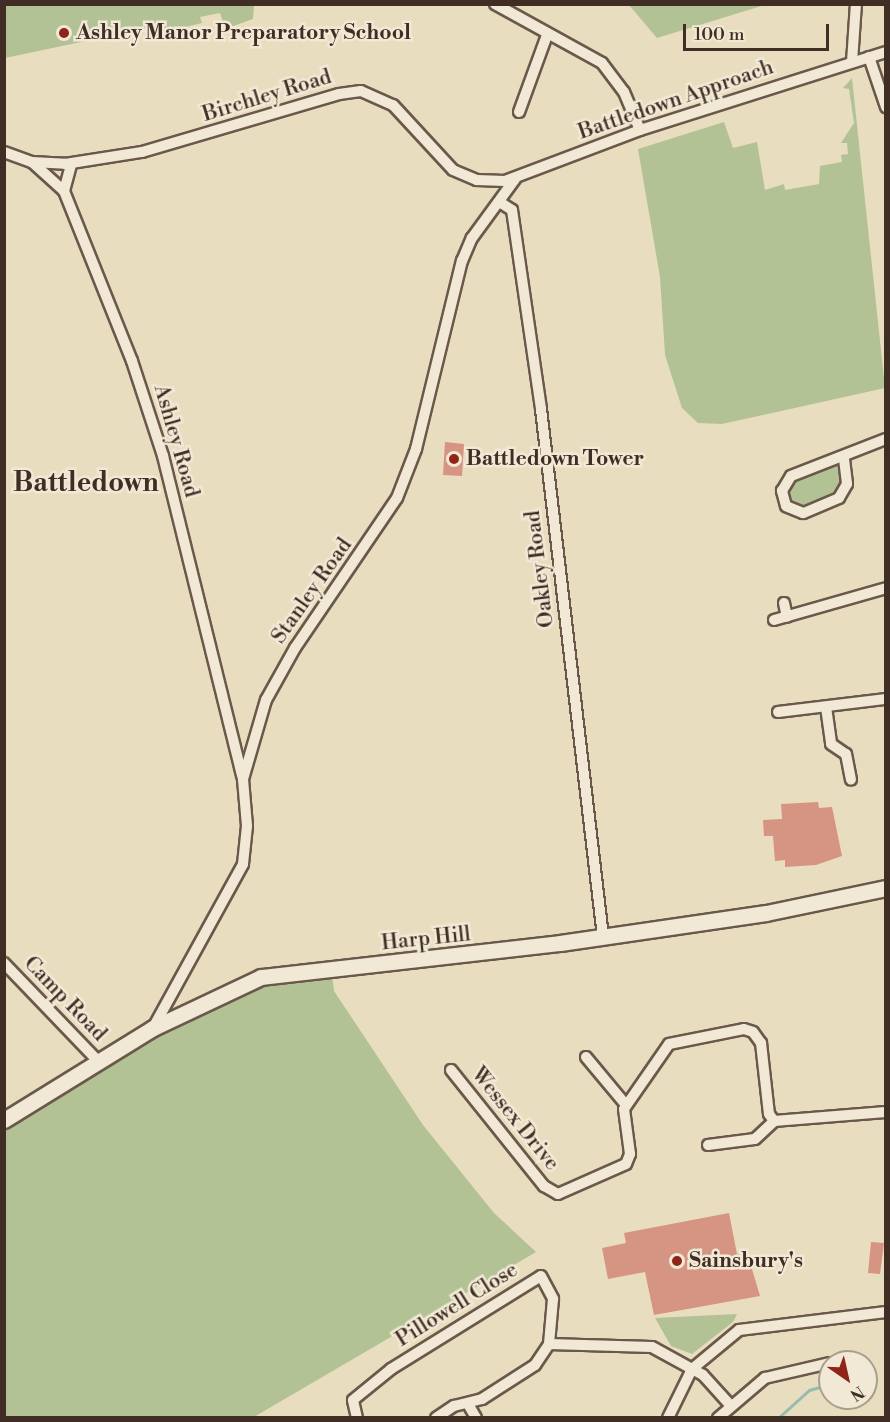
<!DOCTYPE html>
<html>
<head>
<meta charset="utf-8">
<style>
  body { margin:0 }
  #map { position:relative; width:890px; height:1422px; overflow:hidden; background:#e9ddbf; font-family:"Libre Bodoni",serif }
  div>[style] { position:absolute }
  .green>* { inset:0; background:#b3c295 }
  .stream>* { height:3px; margin:-1.5px; padding:0 1.5px; transform-origin:1.5px; border-radius:1.5px; background:#97bcaf }
  .building>* { inset:0; background:#d69482 }
  .roads { filter:drop-shadow(2px 0 #6a594b) drop-shadow(-2px 0 #6a594b) drop-shadow(0 2px #6a594b) drop-shadow(0 -2px #6a594b) }
  .street>* { height:10px; margin:-5px; padding:0 5px; transform-origin:5px; border-radius:5px; background:#f1e9d5 }
  .secondary>* { height:15px; margin:-7.5px; padding:0 7.5px; transform-origin:7.5px; border-radius:7.5px; background:#f1e9d5 }
  .dots>* { width:16px; height:16px; translate:-50% -50%; box-sizing:border-box; border:3px solid #f1e9d5; border-radius:50% }
  span { translate:-50% -50%; white-space:nowrap; text-align:center; line-height:1.15; -webkit-text-stroke:5px #f1e9d5; paint-order:stroke }
  .poi-label { font-size:21px; color:#402d24; font-weight:700 }
  .left { translate:0 -50%; text-align:left }
  .street-label { font-size:21px; color:#402d24 }
  .district-label { font-size:27px; color:#402d24; font-weight:700 }
  .frame { position:absolute; inset:0; border:6px solid #402d24; pointer-events:none }
  .north { position:absolute; left:818px; top:1350px; width:60px; height:60px; box-sizing:border-box; background:#f1e9d5; border:2px solid #aa9e8e; border-radius:50%; rotate:146deg; font-size:16px; font-weight:700; line-height:24px; text-align:center; color:#402d24 }
  .north::after { content:''; display:block; margin:auto; width:21px; height:27px; background:#8f2418; clip-path:polygon(50% 0,100% 100%,50% 72%,0 100%) }
  .scale { position:absolute; left:683px; top:24px; width:146px; height:27px; box-sizing:border-box; border:3px solid #402d24; border-top:0; padding-left:8px; font-size:18px; line-height:21px; white-space:nowrap; color:#402d24; -webkit-text-stroke:4px #f1e9d5; paint-order:stroke }
</style>
</head>
<body>
<div id="map">
  <div class="green">
    <div style="clip-path:polygon(4px 5px,5px 4px,254px 5px,253px 19px,225px 29px,220px 13px,200px 17px,202px 23px,164px 32px,162px 25px,5px 58px)"></div>
    <div style="clip-path:polygon(629px 5px,765px 5px,657px 38px)"></div>
    <div style="clip-path:polygon(852px 78px,885px 388px,722px 424px,698px 423px,682px 408px,665px 355px,660px 277px,638px 149px,724px 122px,733px 148px,757px 142px,765px 190px,784px 184px,785px 190px,819px 184px,820px 166px,842px 162px,841px 155px,848px 154px,847px 143px,841px 143px,854px 123px,849px 89px,843px 88px)"></div>
    <div style="clip-path:polygon(844px 459px,846px 489px,803px 513px,786px 506px,785px 482px)"></div>
    <div style="clip-path:polygon(332px 974px,334px 991px,423px 1125px,494px 1213px,536px 1252px,254px 1417px,5px 1418px,5px 1130px,147px 1039px,262px 982px)"></div>
    <div style="clip-path:polygon(737px 1314px,733px 1322px,692px 1354px,671px 1346px,655px 1318px)"></div>
  </div>
  <div class="stream">
    <div style="left:778px;top:1418px;width:42px;rotate:-42.1deg"></div>
    <div style="left:809px;top:1390px;width:22px;rotate:-16deg"></div>
  </div>
  <div class="building">
    <div style="clip-path:polygon(445px 442px,464px 444px,462px 476px,443px 475px)"></div>
    <div style="clip-path:polygon(818px 802px,819px 808px,832px 807px,842px 856px,816px 865px,785px 867px,785px 860px,775px 861px,773px 836px,764px 836px,763px 820px,782px 819px,781px 804px)"></div>
    <div style="clip-path:polygon(729px 1213px,737px 1254px,747px 1252px,760px 1296px,654px 1315px,645px 1272px,608px 1279px,602px 1248px,626px 1243px,624px 1233px)"></div>
    <div style="clip-path:polygon(871px 1242px,884px 1243px,880px 1274px,868px 1273px)"></div>
  </div>
  <div class="roads">
    <div class="street">
      <div style="left:495px;top:4px;width:122px;rotate:28.9deg"></div>
      <div style="left:602px;top:63px;width:36px;rotate:53deg"></div>
      <div style="left:624px;top:92px;width:41px;rotate:67.2deg"></div>
      <div style="left:869px;top:57px;width:53px;rotate:71.2deg"></div>
      <div style="left:852px;top:62px;width:58px;rotate:-86.1deg"></div>
      <div style="left:519px;top:112px;width:82px;rotate:-70deg"></div>
      <div style="left:4px;top:152px;width:30px;rotate:20deg"></div>
      <div style="left:32px;top:162px;width:43px;rotate:42.2deg"></div>
      <div style="left:64px;top:191px;width:183px;rotate:68.2deg"></div>
      <div style="left:132px;top:361px;width:100px;rotate:71.9deg"></div>
      <div style="left:163px;top:456px;width:330px;rotate:76.1deg"></div>
      <div style="left:32px;top:162px;width:33px;rotate:3deg"></div>
      <div style="left:65px;top:164px;width:78px;rotate:-8.9deg"></div>
      <div style="left:142px;top:152px;width:205px;rotate:-16.4deg"></div>
      <div style="left:339px;top:94px;width:22px;rotate:-8deg"></div>
      <div style="left:361px;top:91px;width:35px;rotate:24deg"></div>
      <div style="left:393px;top:105px;width:88px;rotate:47.3deg"></div>
      <div style="left:453px;top:170px;width:26px;rotate:23deg"></div>
      <div style="left:477px;top:180px;width:28px;rotate:2deg"></div>
      <div style="left:505px;top:181px;width:144px;rotate:-20.7deg"></div>
      <div style="left:640px;top:130px;width:258px;rotate:-17.6deg"></div>
      <div style="left:64px;top:191px;width:28px;rotate:-75deg"></div>
      <div style="left:501px;top:203px;width:13px;rotate:32deg"></div>
      <div style="left:512px;top:210px;width:201px;rotate:81.7deg"></div>
      <div style="left:541px;top:409px;width:532px;rotate:83.3deg"></div>
      <div style="left:844px;top:459px;width:25px;rotate:83deg"></div>
      <div style="left:847px;top:484px;width:16px;rotate:120deg"></div>
      <div style="left:839px;top:498px;width:39px;rotate:157deg"></div>
      <div style="left:803px;top:513px;width:18px;rotate:-158deg"></div>
      <div style="left:786px;top:506px;width:16px;rotate:-105deg"></div>
      <div style="left:782px;top:491px;width:17px;rotate:-59deg"></div>
      <div style="left:791px;top:476px;width:102px;rotate:-21.3deg"></div>
      <div style="left:784px;top:603px;width:14px;rotate:78deg"></div>
      <div style="left:774px;top:620px;width:116px;rotate:-15.9deg"></div>
      <div style="left:826px;top:707px;width:37px;rotate:82deg"></div>
      <div style="left:831px;top:744px;width:18px;rotate:34deg"></div>
      <div style="left:846px;top:754px;width:26px;rotate:79deg"></div>
      <div style="left:778px;top:712px;width:109px;rotate:-6.9deg"></div>
      <div style="left:4px;top:963px;width:136px;rotate:46.2deg"></div>
      <div style="left:153px;top:1028px;width:187px;rotate:-61.2deg"></div>
      <div style="left:243px;top:864px;width:38px;rotate:-84deg"></div>
      <div style="left:247px;top:826px;width:47px;rotate:-94.9deg"></div>
      <div style="left:243px;top:779px;width:82px;rotate:-73.8deg"></div>
      <div style="left:266px;top:700px;width:60px;rotate:-60.9deg"></div>
      <div style="left:295px;top:648px;width:181px;rotate:-55.8deg"></div>
      <div style="left:397px;top:498px;width:53px;rotate:-68.8deg"></div>
      <div style="left:416px;top:449px;width:194px;rotate:-76.3deg"></div>
      <div style="left:462px;top:261px;width:25px;rotate:-67deg"></div>
      <div style="left:472px;top:238px;width:73px;rotate:-53.9deg"></div>
      <div style="left:586px;top:1057px;width:62px;rotate:50.2deg"></div>
      <div style="left:451px;top:1070px;width:149px;rotate:51.3deg"></div>
      <div style="left:544px;top:1186px;width:16px;rotate:30deg"></div>
      <div style="left:558px;top:1194px;width:74px;rotate:-23.8deg"></div>
      <div style="left:626px;top:1164px;width:11px;rotate:-68deg"></div>
      <div style="left:630px;top:1154px;width:45px;rotate:-97.6deg"></div>
      <div style="left:624px;top:1109px;width:79px;rotate:-55.3deg"></div>
      <div style="left:669px;top:1044px;width:76px;rotate:-11.3deg"></div>
      <div style="left:744px;top:1029px;width:9px;rotate:18deg"></div>
      <div style="left:753px;top:1032px;width:14px;rotate:54deg"></div>
      <div style="left:761px;top:1043px;width:71px;rotate:83.6deg"></div>
      <div style="left:769px;top:1114px;width:9px;rotate:54deg"></div>
      <div style="left:774px;top:1121px;width:112px;rotate:-4.6deg"></div>
      <div style="left:708px;top:1145px;width:47px;rotate:-7.3deg"></div>
      <div style="left:755px;top:1139px;width:26px;rotate:-43deg"></div>
      <div style="left:468px;top:1404px;width:16px;rotate:60deg"></div>
      <div style="left:357px;top:1418px;width:18px;rotate:-103deg"></div>
      <div style="left:353px;top:1400px;width:49px;rotate:-39.2deg"></div>
      <div style="left:391px;top:1369px;width:176px;rotate:-31.8deg"></div>
      <div style="left:541px;top:1276px;width:26px;rotate:62deg"></div>
      <div style="left:553px;top:1299px;width:45px;rotate:95.1deg"></div>
      <div style="left:436px;top:1418px;width:22px;rotate:-34deg"></div>
      <div style="left:454px;top:1406px;width:29px;rotate:-14deg"></div>
      <div style="left:482px;top:1399px;width:63px;rotate:-32.7deg"></div>
      <div style="left:535px;top:1365px;width:25px;rotate:-56deg"></div>
      <div style="left:549px;top:1344px;width:103px;rotate:1.7deg"></div>
      <div style="left:652px;top:1347px;width:58px;rotate:28.8deg"></div>
      <div style="left:703px;top:1375px;width:42px;rotate:47.9deg"></div>
      <div style="left:668px;top:1418px;width:55px;rotate:-63.9deg"></div>
      <div style="left:692px;top:1369px;width:61px;rotate:-39.7deg"></div>
      <div style="left:739px;top:1330px;width:148px;rotate:-7deg"></div>
      <div style="left:718px;top:1418px;width:62px;rotate:-40.4deg"></div>
      <div style="left:765px;top:1378px;width:67px;rotate:-13deg"></div>
    </div>
    <div class="secondary">
      <div style="left:4px;top:1120px;width:175px;rotate:-31.7deg"></div>
      <div style="left:153px;top:1028px;width:119px;rotate:-25.3deg"></div>
      <div style="left:261px;top:977px;width:301px;rotate:-6.5deg"></div>
      <div style="left:560px;top:943px;width:208px;rotate:-8.3deg"></div>
      <div style="left:766px;top:913px;width:123px;rotate:-11.8deg"></div>
    </div>
  </div>
  <div class="dots">
    <div style="left:64px;top:33px;background:#8f2418"></div>
    <div style="left:454px;top:459px;background:#8f2418"></div>
    <div style="left:677px;top:1261px;background:#8f2418"></div>
  </div>
  <div class="poi-label">
    <span class="left" style="left:76px;top:33px">Ashley Manor Preparatory School</span>
    <span class="left" style="left:466px;top:459px">Battledown Tower</span>
    <span class="left" style="left:689px;top:1261px">Sainsbury's</span>
  </div>
  <div class="street-label">
    <span style="left:267px;top:96px;rotate:-17deg">Birchley Road</span>
    <span style="left:676px;top:100px;rotate:-19deg">Battledown Approach</span>
    <span style="left:176px;top:441px;rotate:74deg">Ashley Road</span>
    <span style="left:540px;top:569px;rotate:-97deg">Oakley Road</span>
    <span style="left:312px;top:591px;rotate:-55deg">Stanley Road</span>
    <span style="left:426px;top:939px;rotate:-6deg">Harp Hill</span>
    <span style="left:65px;top:999px;rotate:46deg">Camp Road</span>
    <span style="left:515px;top:1119px;rotate:51deg">Wessex Drive</span>
    <span style="left:457px;top:1305px;rotate:-32deg">Pillowell Close</span>
  </div>
  <div class="district-label">
    <span style="left:86px;top:484px">Battledown</span>
  </div>
  <div class="frame"></div>
  <div class="north">N</div>
  <div class="scale">100 m</div>
</div>
</body>
</html>
